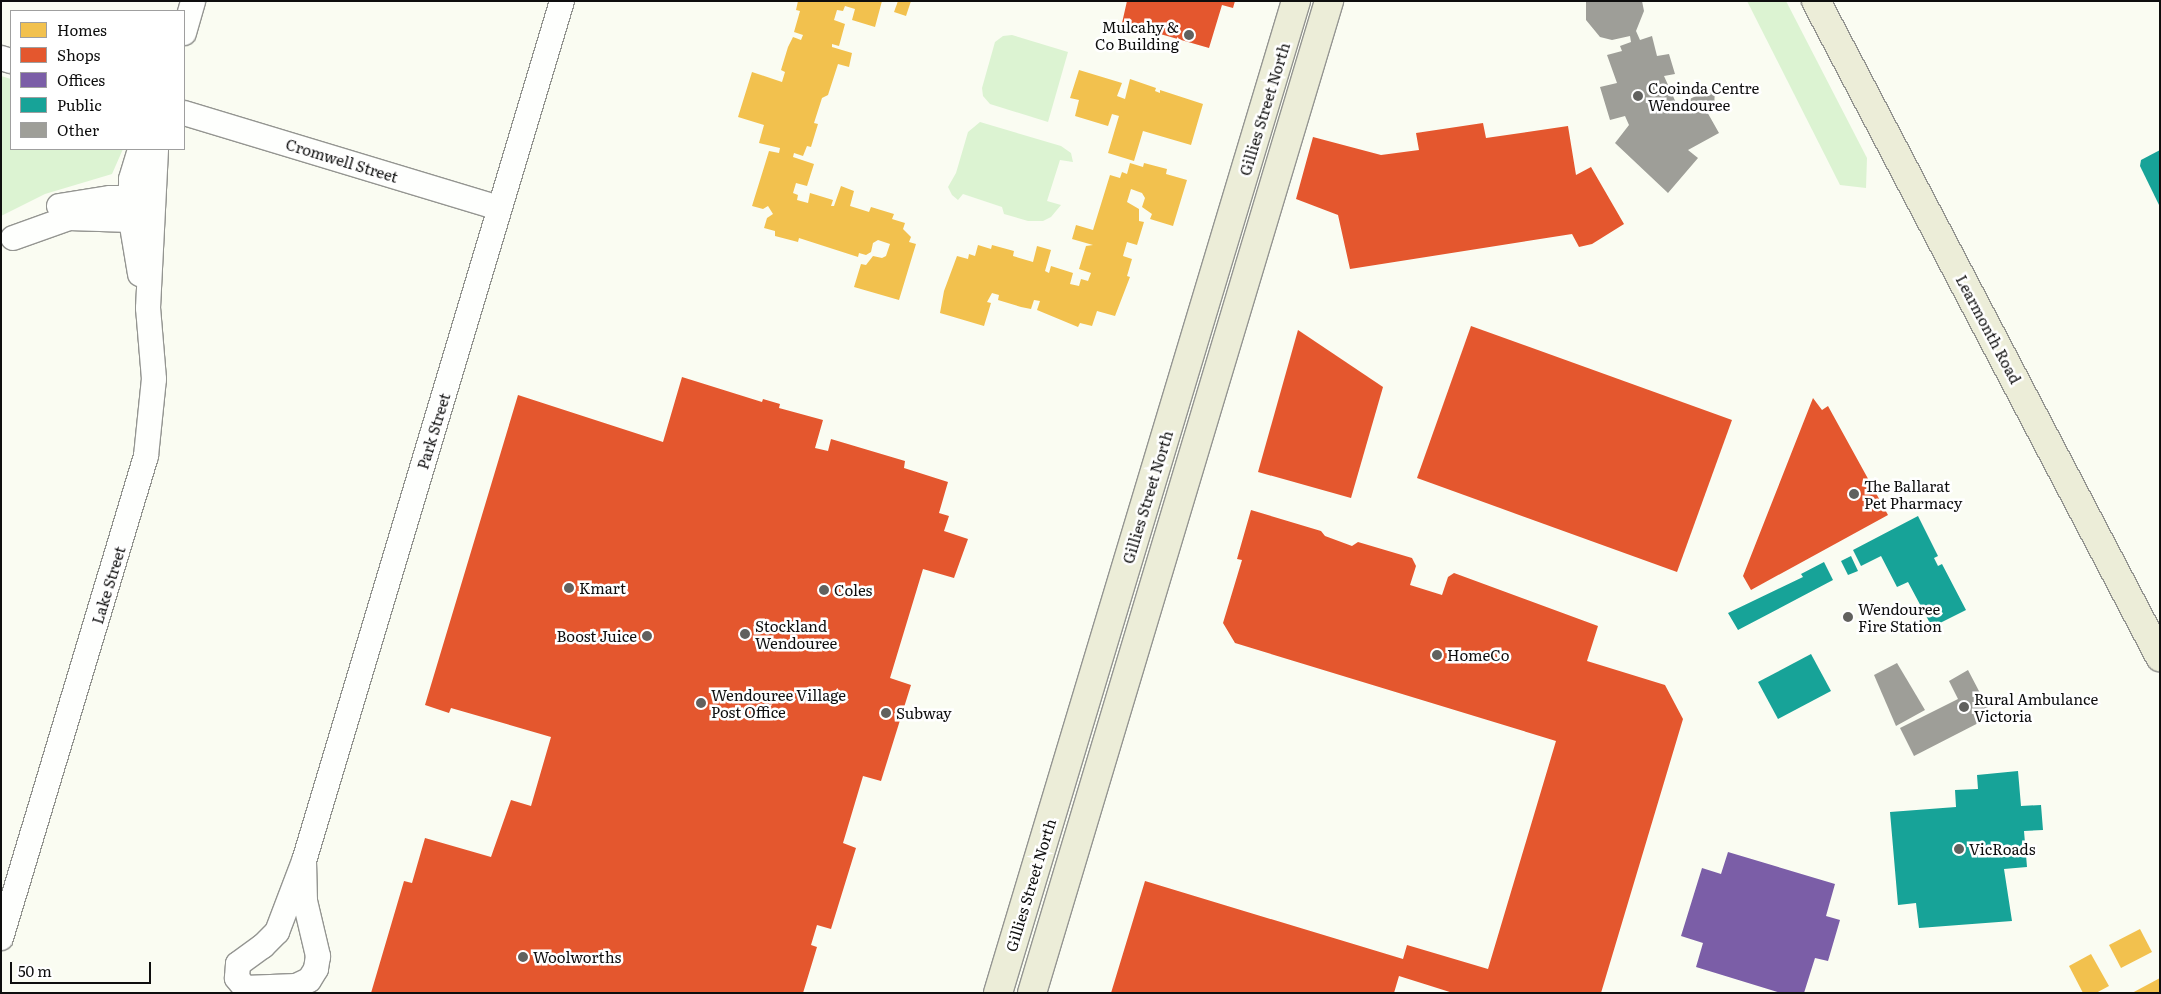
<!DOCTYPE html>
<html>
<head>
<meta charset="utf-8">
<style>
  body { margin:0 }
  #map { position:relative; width:2161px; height:994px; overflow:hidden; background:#fafcf2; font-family:Literata,serif }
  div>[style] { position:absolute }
  .green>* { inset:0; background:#dcf3d2 }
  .homes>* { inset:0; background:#f2c14e }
  .shops>* { inset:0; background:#e4572e }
  .offices>* { inset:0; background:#7b5ea7 }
  .public>* { inset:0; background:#17a398 }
  .building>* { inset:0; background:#9e9e98 }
  .roads { filter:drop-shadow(1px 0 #949591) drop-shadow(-1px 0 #949591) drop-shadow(0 1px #949591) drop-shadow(0 -1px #949591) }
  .minor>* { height:24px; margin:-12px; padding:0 12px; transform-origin:12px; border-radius:12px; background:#fefffd }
  .major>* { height:28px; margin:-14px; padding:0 14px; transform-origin:14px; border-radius:14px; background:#ecedd8 }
  .dots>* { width:14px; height:14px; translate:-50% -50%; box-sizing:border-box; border:2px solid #fff; border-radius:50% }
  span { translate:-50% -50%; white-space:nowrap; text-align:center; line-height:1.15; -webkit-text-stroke:5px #fff; paint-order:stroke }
  .poi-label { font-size:15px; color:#0e0e0e }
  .right { translate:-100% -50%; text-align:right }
  .left { translate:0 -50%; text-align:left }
  .street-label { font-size:15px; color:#0e0e0e }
  .frame { position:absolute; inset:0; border:2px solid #0e0e0e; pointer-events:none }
  .legend { position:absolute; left:10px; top:10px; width:175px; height:140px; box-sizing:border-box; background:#fff; border:1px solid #9f9f9f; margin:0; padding:6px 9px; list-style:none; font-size:15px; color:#0e0e0e }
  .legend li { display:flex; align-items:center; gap:10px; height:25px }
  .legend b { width:25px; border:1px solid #9f9f9f }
  .scale { position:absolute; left:10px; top:962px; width:141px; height:22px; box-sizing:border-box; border:2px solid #0e0e0e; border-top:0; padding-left:6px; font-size:15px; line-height:18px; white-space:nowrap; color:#0e0e0e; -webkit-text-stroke:4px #fff; paint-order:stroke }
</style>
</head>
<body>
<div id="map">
  <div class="green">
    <div style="clip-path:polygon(1747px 1px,1786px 1px,1867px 158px,1866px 188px,1840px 185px)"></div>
    <div style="clip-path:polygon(1012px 35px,1068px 52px,1048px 122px,990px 104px,983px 96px,982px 88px,995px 42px,1003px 36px)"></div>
    <div style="clip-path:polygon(1px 76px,11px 79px,11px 149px,123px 149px,112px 174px,45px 194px,1px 216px)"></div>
    <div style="clip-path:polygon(980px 122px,1061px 146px,1071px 153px,1073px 162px,1060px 160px,1047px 201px,1061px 205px,1051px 217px,1043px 221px,1028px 221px,1004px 214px,1002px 207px,963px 194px,958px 200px,952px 195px,948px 187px,956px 173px,968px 132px)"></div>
  </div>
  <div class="homes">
    <div style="clip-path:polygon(798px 1px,882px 1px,875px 27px,852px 20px,855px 9px,845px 6px,843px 11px,837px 10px,834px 20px,845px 24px,839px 46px,832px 44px,832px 47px,852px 53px,849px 67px,838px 64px,828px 95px,822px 98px,814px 123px,818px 124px,811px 147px,807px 146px,803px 156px,794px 153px,793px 157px,814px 164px,807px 186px,796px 183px,793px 193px,798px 195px,797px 200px,808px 203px,810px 193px,833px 200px,831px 206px,834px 206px,841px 186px,854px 191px,850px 206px,869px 212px,871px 207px,894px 214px,892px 219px,905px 223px,903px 229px,911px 237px,909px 242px,916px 244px,899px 300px,854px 287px,861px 264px,866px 265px,873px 256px,882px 258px,886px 256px,890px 244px,878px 240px,873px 243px,871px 252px,866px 255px,859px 253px,858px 257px,799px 238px,798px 242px,775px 236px,775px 231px,764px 228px,767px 218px,773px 214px,768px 206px,763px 209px,752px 206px,769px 151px,779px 153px,780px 148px,759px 143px,764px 125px,738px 117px,752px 72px,782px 82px,785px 72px,781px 70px,788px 47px,793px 37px,801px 40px,803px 35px,794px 32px,800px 11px,796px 10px)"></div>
    <div style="clip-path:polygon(898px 1px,911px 1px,906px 16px,894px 12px)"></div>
    <div style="clip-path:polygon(1079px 70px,1122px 83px,1117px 96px,1125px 99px,1130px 79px,1156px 88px,1155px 91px,1160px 93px,1160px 90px,1203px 104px,1191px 145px,1143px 131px,1134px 161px,1108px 153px,1119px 116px,1112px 114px,1108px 126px,1075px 116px,1079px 100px,1070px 98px)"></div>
    <div style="clip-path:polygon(1130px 163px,1143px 167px,1144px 163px,1167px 169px,1166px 174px,1187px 180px,1173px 226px,1150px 219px,1152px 214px,1142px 207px,1145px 198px,1142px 193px,1131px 189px,1127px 202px,1139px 209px,1139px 221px,1144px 222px,1137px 245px,1127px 242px,1123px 256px,1132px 259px,1127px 276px,1130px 277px,1115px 316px,1097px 311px,1092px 326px,1080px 323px,1078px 327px,1037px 310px,1040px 301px,1034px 300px,1031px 309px,1021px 307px,998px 300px,999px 295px,992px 293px,987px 302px,991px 303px,984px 326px,940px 313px,944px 291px,957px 256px,968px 259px,969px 254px,975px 256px,978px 245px,991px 249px,992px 245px,1014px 251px,1013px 256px,1033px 262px,1037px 246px,1051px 250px,1045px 271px,1049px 273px,1051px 266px,1073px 273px,1070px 284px,1079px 286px,1081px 279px,1088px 281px,1091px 273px,1079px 269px,1086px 246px,1093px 245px,1072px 239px,1076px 225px,1093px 230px,1110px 175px,1120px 178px,1122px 172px,1127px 174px)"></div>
    <div style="clip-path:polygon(2140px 929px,2152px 952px,2121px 968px,2109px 945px)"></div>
    <div style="clip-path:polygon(2091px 954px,2109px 986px,2096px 993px,2083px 993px,2069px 966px)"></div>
    <div style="clip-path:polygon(2160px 978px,2160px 993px,2132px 993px)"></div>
  </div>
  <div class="shops">
    <div style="clip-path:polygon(1127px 1px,1235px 1px,1233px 8px,1222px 5px,1209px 48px,1122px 23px)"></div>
    <div style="clip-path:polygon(1483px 123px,1486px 138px,1568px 126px,1576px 175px,1591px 167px,1624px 224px,1592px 244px,1579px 247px,1572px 234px,1350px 269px,1338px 215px,1296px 199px,1313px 137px,1381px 155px,1419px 150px,1416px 133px)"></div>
    <div style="clip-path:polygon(1471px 326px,1732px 420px,1677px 572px,1417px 478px)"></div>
    <div style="clip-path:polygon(1298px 330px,1383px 387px,1351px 498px,1258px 472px)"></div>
    <div style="clip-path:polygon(682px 377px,762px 402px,763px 399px,780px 404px,779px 408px,823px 420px,815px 448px,828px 451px,831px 439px,905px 461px,904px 468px,948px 482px,939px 513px,949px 516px,944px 531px,968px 539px,954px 578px,923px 569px,890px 678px,911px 685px,881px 781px,863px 776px,843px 843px,856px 848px,831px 929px,817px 925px,811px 945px,817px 947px,803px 993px,371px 993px,404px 881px,412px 883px,425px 838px,491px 857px,511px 800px,531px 806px,551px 737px,451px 708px,449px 713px,425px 705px,518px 395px,663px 442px)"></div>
    <div style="clip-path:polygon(1813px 398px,1822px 410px,1828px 406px,1888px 515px,1751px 590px,1743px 576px)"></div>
    <div style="clip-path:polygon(1251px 510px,1321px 531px,1325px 536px,1352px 546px,1358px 542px,1412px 558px,1416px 566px,1410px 585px,1442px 595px,1448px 577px,1454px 573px,1598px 626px,1587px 661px,1665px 685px,1683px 719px,1601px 993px,1453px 993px,1399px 976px,1394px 993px,1111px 993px,1145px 881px,1403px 959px,1407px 945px,1488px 969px,1556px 741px,1235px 643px,1223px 623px,1242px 560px,1237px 559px)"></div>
  </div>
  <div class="offices">
    <div style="clip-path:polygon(1728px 852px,1835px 884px,1826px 916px,1840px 920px,1828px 961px,1815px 958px,1804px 993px,1781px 993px,1696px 967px,1703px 943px,1681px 936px,1702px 868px,1721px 874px)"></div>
  </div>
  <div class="public">
    <div style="clip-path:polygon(2160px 150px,2160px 207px,2140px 166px,2141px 160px)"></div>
    <div style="clip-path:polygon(1918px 516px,1938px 556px,1934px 558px,1938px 566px,1942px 564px,1966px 610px,1932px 627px,1908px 582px,1897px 587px,1881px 556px,1861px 566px,1853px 550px)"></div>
    <div style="clip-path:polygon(1851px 556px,1858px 571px,1848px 575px,1841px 561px)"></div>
    <div style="clip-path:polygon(1824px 562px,1833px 580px,1738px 630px,1728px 613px,1803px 577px,1801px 574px)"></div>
    <div style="clip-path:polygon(1811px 654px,1831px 691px,1778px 719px,1758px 682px)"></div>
    <div style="clip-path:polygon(2018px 771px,2021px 806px,2041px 805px,2043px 830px,2024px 831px,2027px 867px,2004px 869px,2012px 921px,1919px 928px,1916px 903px,1898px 905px,1890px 812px,1956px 807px,1955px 790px,1978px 789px,1977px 775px)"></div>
  </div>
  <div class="building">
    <div style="clip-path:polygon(1586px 1px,1642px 1px,1644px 11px,1636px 31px,1640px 40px,1652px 36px,1657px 56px,1669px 54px,1675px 74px,1664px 76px,1677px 105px,1715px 87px,1714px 111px,1706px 110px,1719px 133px,1688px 150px,1698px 158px,1668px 193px,1615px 143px,1629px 125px,1625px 116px,1610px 120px,1600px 87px,1617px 83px,1607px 55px,1622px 51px,1620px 46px,1631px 42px,1630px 36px,1612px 40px,1600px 37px,1586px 20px)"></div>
    <div style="clip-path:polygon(1897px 663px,1925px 710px,1896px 726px,1874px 675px)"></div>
    <div style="clip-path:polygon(1968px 670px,1992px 716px,1914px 756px,1900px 728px,1958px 699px,1949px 681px)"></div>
  </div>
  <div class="roads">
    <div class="minor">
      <div style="left:184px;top:33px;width:33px;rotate:-74deg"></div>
      <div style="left:1px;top:58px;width:10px;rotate:17deg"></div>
      <div style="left:184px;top:113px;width:329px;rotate:16.8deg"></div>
      <div style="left:59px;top:206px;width:52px;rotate:-8.9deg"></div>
      <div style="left:110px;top:198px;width:41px"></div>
      <div style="left:130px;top:213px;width:34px;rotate:-88deg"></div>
      <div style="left:131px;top:179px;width:31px;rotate:-73deg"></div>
      <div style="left:13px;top:238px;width:59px;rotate:-19.7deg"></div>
      <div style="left:69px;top:218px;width:62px;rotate:1.8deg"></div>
      <div style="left:131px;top:220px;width:55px;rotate:80.5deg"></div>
      <div style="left:304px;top:861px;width:40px;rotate:88.6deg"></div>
      <div style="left:305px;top:901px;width:57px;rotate:76.7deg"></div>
      <div style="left:318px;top:956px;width:13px;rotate:99deg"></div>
      <div style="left:316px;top:969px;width:13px;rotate:122deg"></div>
      <div style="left:309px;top:980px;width:14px;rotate:155deg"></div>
      <div style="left:296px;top:986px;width:51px;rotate:177.8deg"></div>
      <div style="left:245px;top:988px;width:13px;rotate:-129deg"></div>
      <div style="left:237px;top:978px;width:14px;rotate:-86deg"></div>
      <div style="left:238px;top:964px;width:31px;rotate:-36deg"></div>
      <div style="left:263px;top:946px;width:20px;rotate:-45deg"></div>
      <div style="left:277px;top:932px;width:76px;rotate:-69.2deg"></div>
      <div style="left:304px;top:861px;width:898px;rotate:-73.3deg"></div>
      <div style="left:1px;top:938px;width:503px;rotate:-73.26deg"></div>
      <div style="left:146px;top:456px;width:77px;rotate:-84.1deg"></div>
      <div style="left:154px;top:379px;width:71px;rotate:-94.8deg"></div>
      <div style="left:148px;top:308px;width:159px;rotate:-87.1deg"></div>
    </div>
    <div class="major">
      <div style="left:1816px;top:1px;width:741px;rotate:62.33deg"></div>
      <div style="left:998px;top:993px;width:1036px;rotate:-73.28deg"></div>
      <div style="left:1032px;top:993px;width:1036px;rotate:-73.33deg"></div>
    </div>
  </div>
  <div class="dots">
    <div style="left:1189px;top:35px;background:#61615e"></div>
    <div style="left:1638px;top:96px;background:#61615e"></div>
    <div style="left:1854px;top:494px;background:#61615e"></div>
    <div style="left:569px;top:588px;background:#61615e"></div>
    <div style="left:824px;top:590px;background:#61615e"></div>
    <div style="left:1848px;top:617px;background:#61615e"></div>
    <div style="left:745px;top:634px;background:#61615e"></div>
    <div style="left:647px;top:636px;background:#61615e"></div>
    <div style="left:1437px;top:655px;background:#61615e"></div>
    <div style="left:701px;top:703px;background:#61615e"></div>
    <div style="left:1964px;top:707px;background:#61615e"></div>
    <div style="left:886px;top:713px;background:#61615e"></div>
    <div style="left:1959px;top:849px;background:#61615e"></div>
    <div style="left:523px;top:957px;background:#61615e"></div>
  </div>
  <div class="poi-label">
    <span class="right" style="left:1179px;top:35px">Mulcahy &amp;<br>Co Building</span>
    <span class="left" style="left:1648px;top:96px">Cooinda Centre<br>Wendouree</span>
    <span class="left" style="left:1864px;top:494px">The Ballarat<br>Pet Pharmacy</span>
    <span class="left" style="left:579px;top:588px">Kmart</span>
    <span class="left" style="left:834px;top:590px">Coles</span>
    <span class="left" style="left:1858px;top:617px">Wendouree<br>Fire Station</span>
    <span class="left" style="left:755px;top:634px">Stockland<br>Wendouree</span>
    <span class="right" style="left:637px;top:636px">Boost Juice</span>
    <span class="left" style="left:1447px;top:655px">HomeCo</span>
    <span class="left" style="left:711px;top:703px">Wendouree Village<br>Post Office</span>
    <span class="left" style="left:1974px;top:707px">Rural Ambulance<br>Victoria</span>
    <span class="left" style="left:896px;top:713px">Subway</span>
    <span class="left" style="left:1969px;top:849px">VicRoads</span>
    <span class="left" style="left:533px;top:957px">Woolworths</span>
  </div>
  <div class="street-label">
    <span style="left:1264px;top:109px;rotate:-73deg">Gillies Street North</span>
    <span style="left:342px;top:160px;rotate:17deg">Cromwell Street</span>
    <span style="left:1989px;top:329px;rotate:62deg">Learmonth Road</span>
    <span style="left:433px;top:431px;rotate:-73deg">Park Street</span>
    <span style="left:1147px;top:497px;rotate:-73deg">Gillies Street North</span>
    <span style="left:108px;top:585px;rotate:-73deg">Lake Street</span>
    <span style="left:1030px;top:885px;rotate:-73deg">Gillies Street North</span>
  </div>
  <div class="frame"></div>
  <ul class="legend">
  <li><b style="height:14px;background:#f2c14e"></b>Homes</li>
  <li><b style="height:14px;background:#e4572e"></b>Shops</li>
  <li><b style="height:14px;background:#7b5ea7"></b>Offices</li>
  <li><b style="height:14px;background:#17a398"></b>Public</li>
  <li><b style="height:14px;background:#9e9e98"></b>Other</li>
  </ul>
  <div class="scale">50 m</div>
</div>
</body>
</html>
